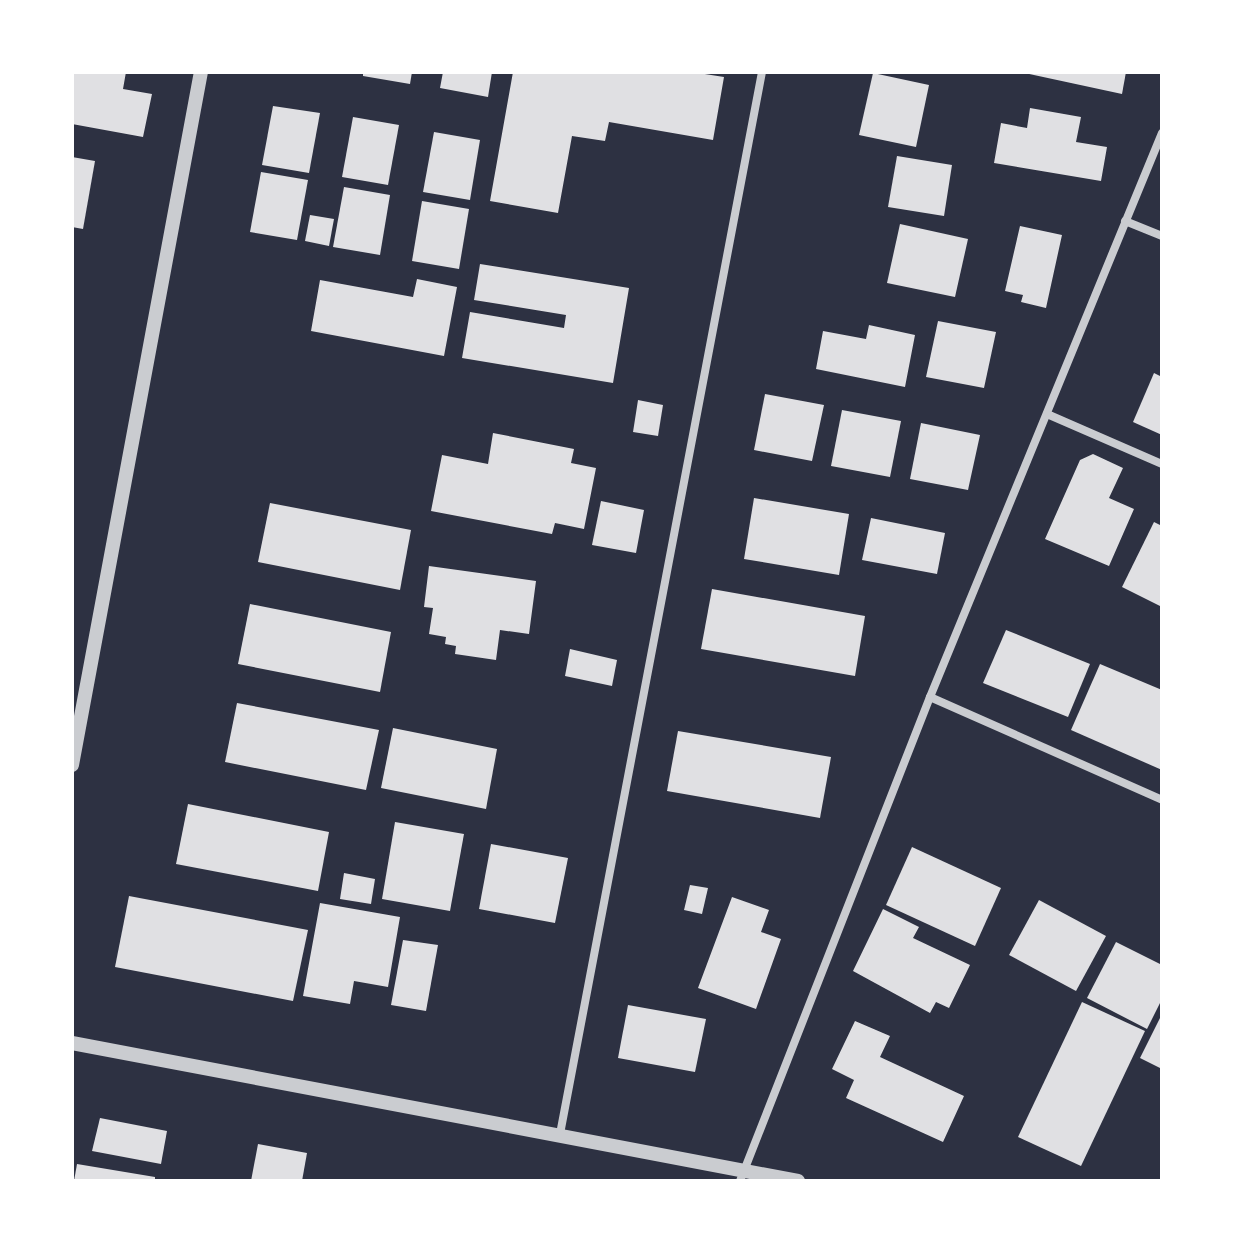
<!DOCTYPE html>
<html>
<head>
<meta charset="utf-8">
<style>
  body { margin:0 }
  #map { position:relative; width:1234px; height:1253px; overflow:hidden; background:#2d3142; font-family:"Crimson Pro",serif }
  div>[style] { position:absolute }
  .building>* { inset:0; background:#e0e0e3 }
  .minor>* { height:8px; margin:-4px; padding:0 4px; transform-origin:4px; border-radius:4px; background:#caccd0 }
  .tertiary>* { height:14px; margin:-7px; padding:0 7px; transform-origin:7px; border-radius:7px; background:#caccd0 }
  span { translate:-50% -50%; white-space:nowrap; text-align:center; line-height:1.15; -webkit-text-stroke:8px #fff; paint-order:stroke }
  .frame { position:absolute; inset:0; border:74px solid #fff; pointer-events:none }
</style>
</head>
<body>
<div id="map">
  <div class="building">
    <div style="clip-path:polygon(72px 72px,126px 72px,123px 89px,152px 94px,143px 137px,72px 124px)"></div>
    <div style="clip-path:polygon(363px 72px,412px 72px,410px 84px,363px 76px)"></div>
    <div style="clip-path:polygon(443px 72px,492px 72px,488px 97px,440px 88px)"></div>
    <div style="clip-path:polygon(513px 72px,692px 72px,724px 77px,713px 140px,609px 122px,605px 141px,572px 136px,558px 213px,490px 201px)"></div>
    <div style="clip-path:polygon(1020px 72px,1126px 72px,1122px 94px)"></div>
    <div style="clip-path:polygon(873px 73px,929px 85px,916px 147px,859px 135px)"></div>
    <div style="clip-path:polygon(273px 106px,320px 113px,309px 173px,262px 165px)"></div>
    <div style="clip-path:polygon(1030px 108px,1081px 117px,1076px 142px,1107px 147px,1101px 181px,994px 163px,1001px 123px,1027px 128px)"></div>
    <div style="clip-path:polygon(353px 117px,399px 125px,388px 185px,342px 177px)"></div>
    <div style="clip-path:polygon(434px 132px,480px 140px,470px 200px,423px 192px)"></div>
    <div style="clip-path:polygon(897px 156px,952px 165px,944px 216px,888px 207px)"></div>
    <div style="clip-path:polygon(72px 157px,95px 161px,83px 229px,72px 227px)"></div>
    <div style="clip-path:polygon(261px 172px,308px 180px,297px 240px,250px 232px)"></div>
    <div style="clip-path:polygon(344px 187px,390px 195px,380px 255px,333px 247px)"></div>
    <div style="clip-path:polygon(422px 201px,469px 209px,459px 269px,412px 261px)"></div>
    <div style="clip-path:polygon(310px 215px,334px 219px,329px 246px,305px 241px)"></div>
    <div style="clip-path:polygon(900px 224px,968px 239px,955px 297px,887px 283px)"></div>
    <div style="clip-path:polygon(1020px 226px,1062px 235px,1046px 308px,1021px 302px,1023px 295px,1005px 291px)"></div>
    <div style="clip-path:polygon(480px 264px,629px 288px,613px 383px,462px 358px,470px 312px,564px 328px,566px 315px,474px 300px)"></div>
    <div style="clip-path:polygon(417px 279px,457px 287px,444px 356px,311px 331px,320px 280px,413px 297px)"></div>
    <div style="clip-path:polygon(938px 321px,996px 332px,984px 388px,926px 377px)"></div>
    <div style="clip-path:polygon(869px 325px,915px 335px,905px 387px,816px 369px,823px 331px,866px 339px)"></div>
    <div style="clip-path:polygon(1154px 373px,1162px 377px,1162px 435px,1133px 422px)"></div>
    <div style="clip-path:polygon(765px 394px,824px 405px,812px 461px,754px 450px)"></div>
    <div style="clip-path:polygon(638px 400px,663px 405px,658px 436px,633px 432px)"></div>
    <div style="clip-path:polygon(842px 410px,901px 421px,890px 477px,831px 466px)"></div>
    <div style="clip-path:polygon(921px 423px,980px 435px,968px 490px,910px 479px)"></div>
    <div style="clip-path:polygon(493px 433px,574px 449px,571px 463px,596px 468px,584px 529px,555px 523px,552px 534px,431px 511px,442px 455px,488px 464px)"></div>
    <div style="clip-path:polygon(1093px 454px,1123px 468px,1109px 498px,1134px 509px,1109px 566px,1045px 539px,1080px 460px)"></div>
    <div style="clip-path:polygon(754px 498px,849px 514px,839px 575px,744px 559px)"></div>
    <div style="clip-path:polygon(601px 501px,644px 510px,636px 553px,592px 545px)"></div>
    <div style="clip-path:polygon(270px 503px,411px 530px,400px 590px,258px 562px)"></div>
    <div style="clip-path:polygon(871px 518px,945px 533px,937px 574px,862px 560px)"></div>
    <div style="clip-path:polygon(1154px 522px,1162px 526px,1162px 607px,1122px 587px)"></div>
    <div style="clip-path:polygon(429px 566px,536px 581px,529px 634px,500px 630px,496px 660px,455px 654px,456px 646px,445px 644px,446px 637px,429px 634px,433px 608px,424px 607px)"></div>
    <div style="clip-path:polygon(712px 589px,865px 616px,855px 676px,701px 649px)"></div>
    <div style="clip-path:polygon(250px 604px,391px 632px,380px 692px,238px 664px)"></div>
    <div style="clip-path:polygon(1006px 630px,1090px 664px,1068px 717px,983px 683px)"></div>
    <div style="clip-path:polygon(570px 649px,617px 660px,612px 686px,565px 676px)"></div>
    <div style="clip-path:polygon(1100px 664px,1162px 690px,1162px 770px,1071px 730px)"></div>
    <div style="clip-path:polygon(237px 703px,379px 730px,366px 790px,225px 762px)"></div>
    <div style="clip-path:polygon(393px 728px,497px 749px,486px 809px,381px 788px)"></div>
    <div style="clip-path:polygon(678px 731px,831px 757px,820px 818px,667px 791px)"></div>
    <div style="clip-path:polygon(188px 804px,329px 832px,318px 891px,176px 864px)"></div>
    <div style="clip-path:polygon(395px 822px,464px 834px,450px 911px,382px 899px)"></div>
    <div style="clip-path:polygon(491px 844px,568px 858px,555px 923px,479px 909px)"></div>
    <div style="clip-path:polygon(912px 847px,1001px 888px,975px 946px,886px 905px)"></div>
    <div style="clip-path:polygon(344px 873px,375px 879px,371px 904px,340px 899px)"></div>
    <div style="clip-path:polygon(690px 885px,708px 888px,702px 914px,684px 910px)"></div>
    <div style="clip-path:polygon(129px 896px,308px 930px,293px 1001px,115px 967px)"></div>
    <div style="clip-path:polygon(732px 897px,769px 910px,761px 932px,781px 939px,756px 1009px,698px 988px)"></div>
    <div style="clip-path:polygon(1039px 900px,1106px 936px,1076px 991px,1009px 955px)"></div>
    <div style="clip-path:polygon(320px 903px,400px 917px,388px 987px,354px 981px,350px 1004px,303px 996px)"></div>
    <div style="clip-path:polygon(883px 909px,919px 927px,913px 938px,970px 965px,949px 1008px,936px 1002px,930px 1013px,853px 971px)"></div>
    <div style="clip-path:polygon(403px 940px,438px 945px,426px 1011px,391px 1005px)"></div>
    <div style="clip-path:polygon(1116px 942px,1162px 965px,1162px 999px,1147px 1029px,1087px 998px)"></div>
    <div style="clip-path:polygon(1082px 1002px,1145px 1031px,1081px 1166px,1018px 1137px)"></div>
    <div style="clip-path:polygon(628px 1005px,706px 1019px,695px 1072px,618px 1058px)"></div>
    <div style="clip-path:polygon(1162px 1014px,1162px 1069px,1140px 1058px)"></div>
    <div style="clip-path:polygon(855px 1021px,890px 1036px,880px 1057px,964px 1096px,943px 1142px,846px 1098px,854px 1080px,832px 1069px)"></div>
    <div style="clip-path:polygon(100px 1118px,167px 1131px,161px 1164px,92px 1151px)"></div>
    <div style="clip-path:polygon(258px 1144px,307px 1153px,302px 1181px,251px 1181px)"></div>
    <div style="clip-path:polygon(77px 1164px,155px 1177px,155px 1181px,74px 1181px)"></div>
  </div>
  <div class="minor">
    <div style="left:1125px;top:221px;width:40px;rotate:22deg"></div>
    <div style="left:1047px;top:414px;width:125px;rotate:23.5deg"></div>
    <div style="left:930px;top:697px;width:254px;rotate:23.9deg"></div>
    <div style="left:560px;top:1134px;width:1081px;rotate:-79.23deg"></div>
    <div style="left:740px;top:1181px;width:520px;rotate:-68.57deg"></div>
    <div style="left:930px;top:697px;width:610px;rotate:-67.64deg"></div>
  </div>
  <div class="tertiary">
    <div style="left:72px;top:765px;width:705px;rotate:-79.46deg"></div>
    <div style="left:72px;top:1043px;width:739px;rotate:10.76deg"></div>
  </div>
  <div class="frame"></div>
</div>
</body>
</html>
